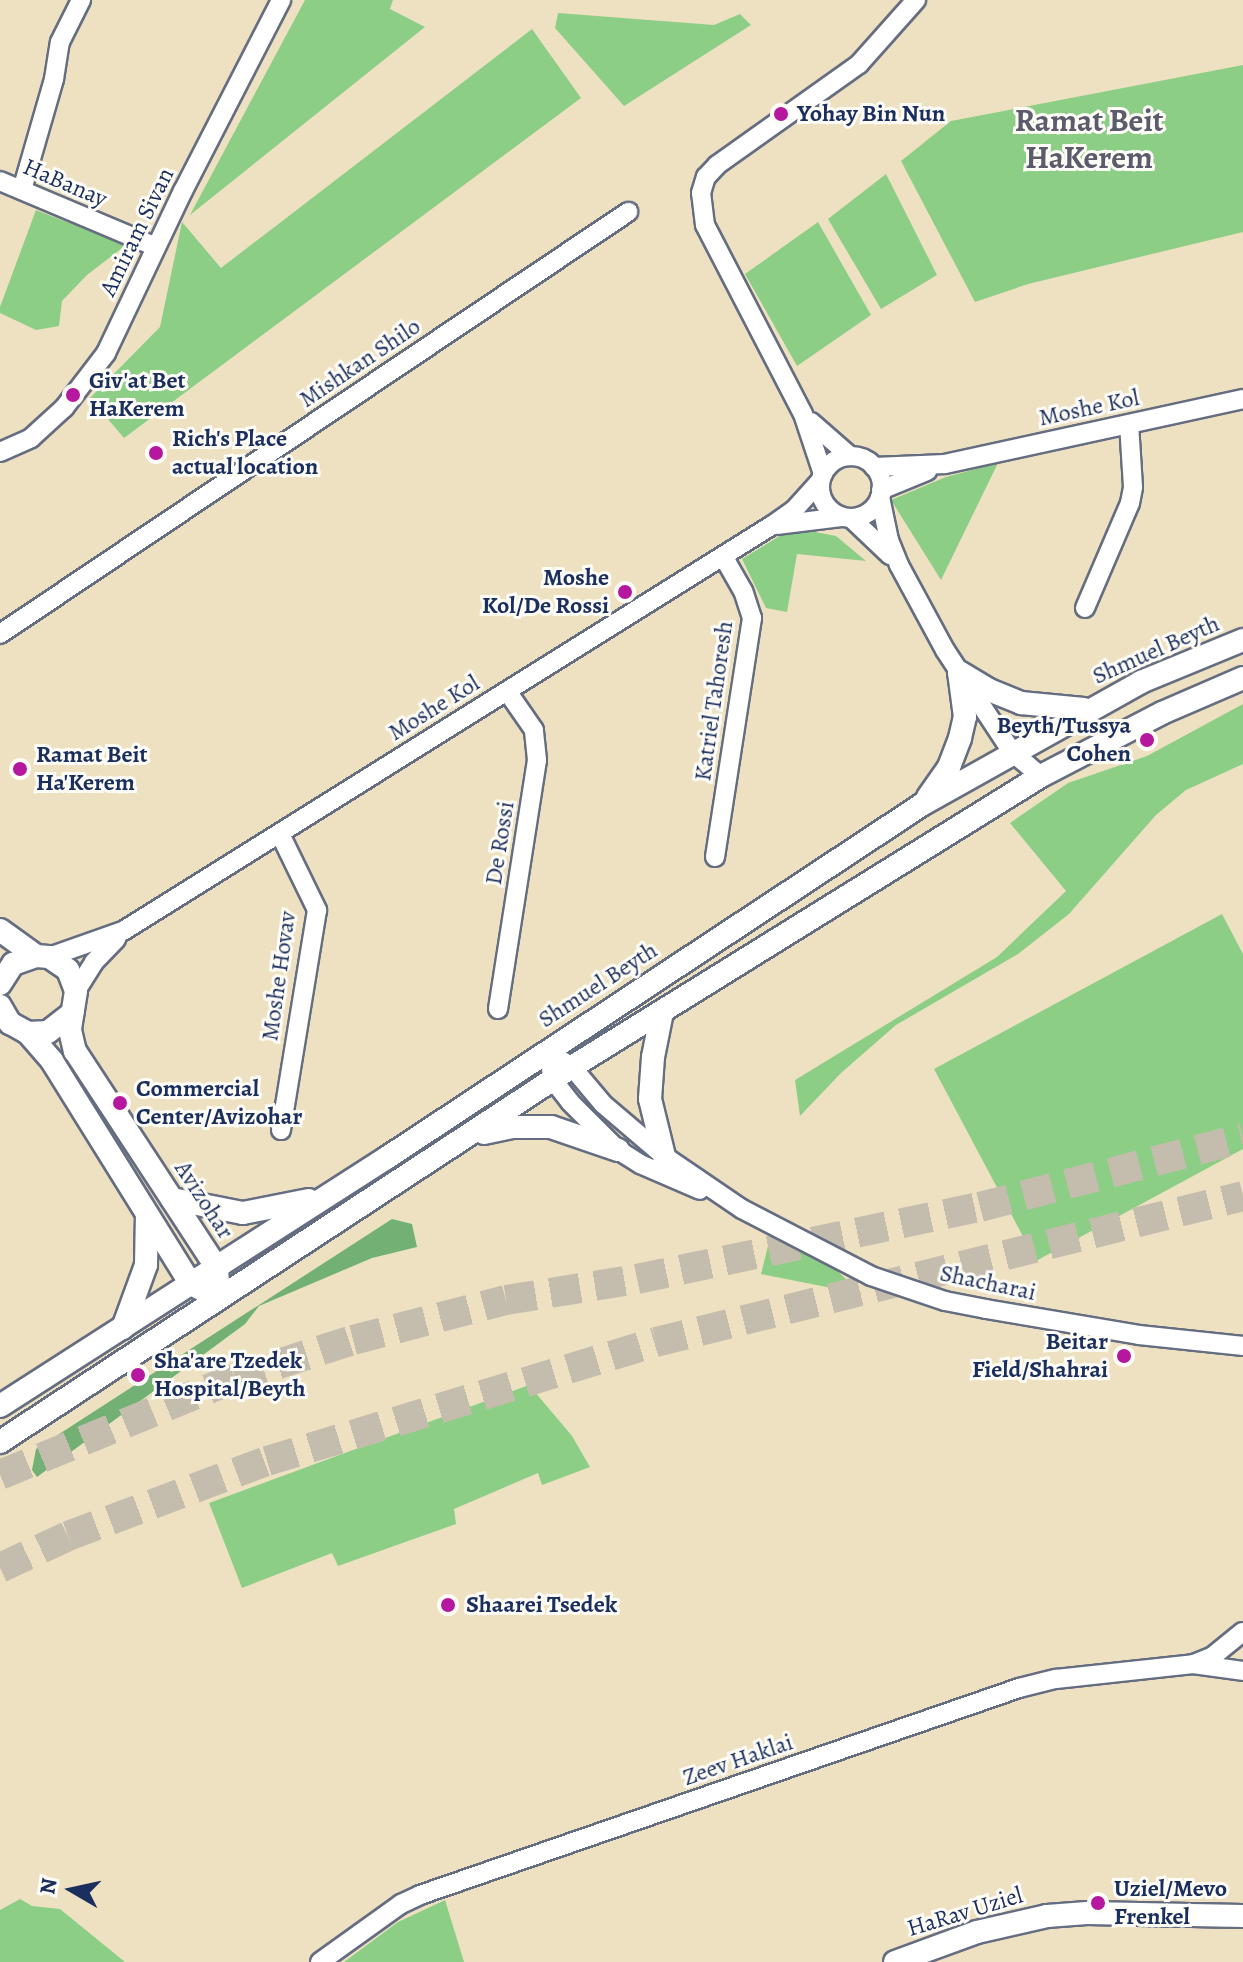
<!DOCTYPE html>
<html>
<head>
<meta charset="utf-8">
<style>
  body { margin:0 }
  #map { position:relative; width:1243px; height:1962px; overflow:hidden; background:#eee1c2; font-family:Alegreya,serif }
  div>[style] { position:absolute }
  .green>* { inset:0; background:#8dce86 }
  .forest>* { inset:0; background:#72b173 }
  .trunk-tunnel>* { height:30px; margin-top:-15px; transform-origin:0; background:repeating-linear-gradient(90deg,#c4bdae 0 30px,transparent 0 45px) }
  .roads { filter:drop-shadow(2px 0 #656d81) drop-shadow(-2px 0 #656d81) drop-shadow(0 2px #656d81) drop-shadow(0 -2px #656d81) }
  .minor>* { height:18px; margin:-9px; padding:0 9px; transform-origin:9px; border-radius:9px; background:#fff }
  .minor>.ring { margin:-9px; padding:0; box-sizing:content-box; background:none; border:18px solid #fff; border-radius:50% }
  .tertiary>* { height:22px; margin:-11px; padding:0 11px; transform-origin:11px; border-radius:11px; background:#fff }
  .dots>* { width:22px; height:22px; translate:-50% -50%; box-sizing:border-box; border:4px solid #fdfcf7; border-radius:50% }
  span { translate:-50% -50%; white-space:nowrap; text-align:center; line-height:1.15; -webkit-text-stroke:6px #fdfcf7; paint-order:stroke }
  .poi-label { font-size:24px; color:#1b2f5e; font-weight:700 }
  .left { translate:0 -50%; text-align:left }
  .right { translate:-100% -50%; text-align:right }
  .street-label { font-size:24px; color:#1b2f5e }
  .district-label { font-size:32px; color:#5c5b6c; font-weight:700 }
  .north { position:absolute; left:32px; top:1850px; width:80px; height:80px; -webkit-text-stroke:6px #fdfcf7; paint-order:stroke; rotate:279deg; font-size:22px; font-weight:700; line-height:32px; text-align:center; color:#1b2f5e }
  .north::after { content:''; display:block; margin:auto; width:28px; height:36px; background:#1b2f5e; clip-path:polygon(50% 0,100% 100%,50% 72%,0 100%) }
</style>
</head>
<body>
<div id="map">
  <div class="green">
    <div style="clip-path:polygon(305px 0,393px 0,390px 9px,425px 27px,190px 215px)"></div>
    <div style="clip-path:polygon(558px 13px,714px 25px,740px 14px,751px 25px,624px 106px,555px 28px)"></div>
    <div style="clip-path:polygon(532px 29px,581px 98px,124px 438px,90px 398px,160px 327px,182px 222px,221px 268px)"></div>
    <div style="clip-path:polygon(1243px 65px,1243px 232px,1028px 284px,975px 302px,901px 161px,951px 121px)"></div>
    <div style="clip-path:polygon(886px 174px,937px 275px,881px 309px,828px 219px)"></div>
    <div style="clip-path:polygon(36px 210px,126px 245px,87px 275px,62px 301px,59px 326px,36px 330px,0 313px,0 307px)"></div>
    <div style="clip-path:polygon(818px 222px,871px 315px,797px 366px,745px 274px)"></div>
    <div style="clip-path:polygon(998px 463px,941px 580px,891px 500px,946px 477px)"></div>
    <div style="clip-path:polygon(810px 531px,836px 536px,866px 561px,797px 554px,787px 612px,766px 608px,742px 559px,786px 532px)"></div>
    <div style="clip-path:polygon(1243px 704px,1243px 764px,1186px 790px,1156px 815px,1069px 914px,1018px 954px,896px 1025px,841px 1073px,800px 1116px,795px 1080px,997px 957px,1066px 891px,1010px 823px,1068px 783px,1147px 756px)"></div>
    <div style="clip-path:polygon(1222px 914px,1243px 954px,1243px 1149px,1036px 1261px,934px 1069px)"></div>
    <div style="clip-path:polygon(770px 1238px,833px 1267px,862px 1294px,761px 1274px)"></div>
    <div style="clip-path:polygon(529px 1385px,572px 1436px,590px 1467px,542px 1485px,538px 1473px,454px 1509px,456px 1524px,338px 1566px,332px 1553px,242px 1588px,209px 1503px)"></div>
    <div style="clip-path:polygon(20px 1899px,32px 1906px,60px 1909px,125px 1962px,0 1962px,0 1910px)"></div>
    <div style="clip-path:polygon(445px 1900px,464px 1962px,344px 1962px,398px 1922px)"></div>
  </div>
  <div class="forest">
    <div style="clip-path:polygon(392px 1219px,412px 1224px,417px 1247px,372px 1258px,259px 1306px,245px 1324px,37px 1477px,32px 1470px,36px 1449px)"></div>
  </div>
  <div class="trunk-tunnel">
    <div style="left:0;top:1475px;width:254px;rotate:-22.4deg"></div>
    <div style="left:235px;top:1378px;width:124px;rotate:-17.9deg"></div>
    <div style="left:353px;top:1340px;width:158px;rotate:-14.7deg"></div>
    <div style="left:506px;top:1300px;width:133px;rotate:-9.1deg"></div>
    <div style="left:637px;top:1279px;width:350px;rotate:-11.9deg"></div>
    <div style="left:980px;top:1207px;width:272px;rotate:-14.7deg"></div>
    <div style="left:0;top:1568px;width:75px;rotate:-25.2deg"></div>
    <div style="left:68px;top:1536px;width:213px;rotate:-20.7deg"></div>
    <div style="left:267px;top:1461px;width:407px;rotate:-17deg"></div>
    <div style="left:656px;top:1342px;width:605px;rotate:-13.97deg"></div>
  </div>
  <div class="roads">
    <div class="minor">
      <div style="left:0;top:181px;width:169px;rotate:22.9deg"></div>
      <div style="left:22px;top:190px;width:116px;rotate:-73.9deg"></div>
      <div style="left:54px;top:79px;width:37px;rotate:-81deg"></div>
      <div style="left:60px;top:42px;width:47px;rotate:-63.4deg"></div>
      <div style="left:811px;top:422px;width:52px;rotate:41.1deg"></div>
      <div style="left:0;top:452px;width:34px;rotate:-24deg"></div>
      <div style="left:31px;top:438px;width:45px;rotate:-42.3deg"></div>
      <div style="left:64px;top:408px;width:69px;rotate:-52.6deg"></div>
      <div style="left:106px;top:353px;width:179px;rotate:-64.6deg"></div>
      <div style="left:183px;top:191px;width:215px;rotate:-62.8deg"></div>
      <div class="ring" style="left:820px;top:456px;width:44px;height:44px"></div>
      <div style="left:874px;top:467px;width:71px;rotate:-2.4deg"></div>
      <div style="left:945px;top:464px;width:305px;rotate:-12.3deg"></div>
      <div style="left:823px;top:474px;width:63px;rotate:-108.4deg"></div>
      <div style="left:803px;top:414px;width:213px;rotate:-117.4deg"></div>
      <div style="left:705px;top:225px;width:32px;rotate:-97deg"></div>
      <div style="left:701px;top:193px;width:17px;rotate:-73deg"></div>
      <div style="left:706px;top:177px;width:16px;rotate:-47deg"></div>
      <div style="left:717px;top:165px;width:174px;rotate:-35.4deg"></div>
      <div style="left:859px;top:64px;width:86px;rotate:-48.3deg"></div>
      <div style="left:881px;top:490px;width:50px;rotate:-22.4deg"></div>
      <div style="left:880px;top:497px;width:44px;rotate:78.2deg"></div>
      <div style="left:889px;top:540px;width:27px;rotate:68deg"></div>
      <div style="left:899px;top:565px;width:97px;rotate:61.6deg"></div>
      <div style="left:945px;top:650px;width:122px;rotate:56.7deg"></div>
      <div style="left:1012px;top:752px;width:38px;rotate:40deg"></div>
      <div style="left:851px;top:518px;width:54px;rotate:43.5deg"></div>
      <div style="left:777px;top:525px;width:64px;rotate:-7.1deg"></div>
      <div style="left:1085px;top:608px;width:114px;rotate:-66.8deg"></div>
      <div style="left:1130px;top:503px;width:16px;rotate:-79deg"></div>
      <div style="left:1133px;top:487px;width:63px;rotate:-93.6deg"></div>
      <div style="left:0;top:634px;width:757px;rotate:-33.9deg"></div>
      <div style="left:280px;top:834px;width:85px;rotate:64deg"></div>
      <div style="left:317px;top:910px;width:223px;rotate:99.3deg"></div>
      <div style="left:715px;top:857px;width:242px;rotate:-81.2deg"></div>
      <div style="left:752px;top:618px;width:28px;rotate:-108deg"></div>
      <div style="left:743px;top:591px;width:40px;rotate:-119.7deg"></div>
      <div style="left:49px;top:957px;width:78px;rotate:-19.4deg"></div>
      <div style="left:123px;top:931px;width:764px;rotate:-32.01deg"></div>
      <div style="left:771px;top:526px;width:28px;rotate:-35deg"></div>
      <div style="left:794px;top:510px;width:39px;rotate:-48deg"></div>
      <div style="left:76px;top:991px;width:34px;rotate:-58deg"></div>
      <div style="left:94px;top:962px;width:32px;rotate:-46deg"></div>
      <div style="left:498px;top:1009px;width:252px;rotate:-81.1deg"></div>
      <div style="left:537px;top:760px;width:30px;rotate:-96deg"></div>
      <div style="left:534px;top:730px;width:47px;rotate:-124.7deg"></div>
      <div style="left:547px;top:1051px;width:30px;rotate:33deg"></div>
      <div style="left:572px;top:1067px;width:48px;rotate:50deg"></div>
      <div style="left:603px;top:1104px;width:80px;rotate:40.4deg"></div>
      <div style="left:664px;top:1156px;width:94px;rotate:34.2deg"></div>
      <div style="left:742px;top:1209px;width:145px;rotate:27.4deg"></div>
      <div style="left:871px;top:1276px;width:78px;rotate:18.7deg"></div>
      <div style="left:945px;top:1301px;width:42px;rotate:11deg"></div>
      <div style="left:986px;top:1309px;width:155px;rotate:9.6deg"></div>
      <div style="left:1139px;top:1335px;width:105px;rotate:6deg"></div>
      <div style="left:551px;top:1069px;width:11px;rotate:80deg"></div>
      <div style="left:553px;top:1080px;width:28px;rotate:52deg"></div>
      <div style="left:570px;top:1102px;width:68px;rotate:45deg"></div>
      <div style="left:618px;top:1150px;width:26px;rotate:32deg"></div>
      <div style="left:640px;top:1164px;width:65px;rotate:23.4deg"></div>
      <div style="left:1196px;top:1663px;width:18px;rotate:-22deg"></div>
      <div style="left:1213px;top:1656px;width:38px;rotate:-39deg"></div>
      <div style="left:320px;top:1962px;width:100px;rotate:-35.6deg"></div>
      <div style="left:401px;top:1904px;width:21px;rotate:-25deg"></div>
      <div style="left:420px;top:1895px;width:634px;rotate:-19.06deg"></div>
      <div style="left:1019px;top:1688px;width:38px;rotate:-14deg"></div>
      <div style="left:1056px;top:1679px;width:138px;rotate:-6.2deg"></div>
      <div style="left:1193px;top:1664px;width:50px;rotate:8deg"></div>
    </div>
    <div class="tertiary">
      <div style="left:959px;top:672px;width:35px;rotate:31deg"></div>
      <div style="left:989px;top:690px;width:35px;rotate:22deg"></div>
      <div style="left:1021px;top:703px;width:63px;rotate:5.4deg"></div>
      <div style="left:928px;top:797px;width:37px;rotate:-55deg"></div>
      <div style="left:949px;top:767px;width:31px;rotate:-69deg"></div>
      <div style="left:960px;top:738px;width:22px;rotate:-77deg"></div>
      <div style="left:965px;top:717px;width:45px;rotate:-97.6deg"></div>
      <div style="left:0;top:930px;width:44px;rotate:35.8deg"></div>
      <div style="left:0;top:984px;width:24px;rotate:-57deg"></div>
      <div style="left:13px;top:964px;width:24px;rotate:-19deg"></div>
      <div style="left:36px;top:956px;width:13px;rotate:4deg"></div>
      <div style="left:49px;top:957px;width:23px;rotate:34deg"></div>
      <div style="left:68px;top:970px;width:22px;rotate:69deg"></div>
      <div style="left:76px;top:991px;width:39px;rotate:99deg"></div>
      <div style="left:70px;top:1030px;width:22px;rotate:77deg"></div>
      <div style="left:75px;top:1051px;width:259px;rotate:56.8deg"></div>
      <div style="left:217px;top:1268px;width:14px;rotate:86deg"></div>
      <div style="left:0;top:1006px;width:20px;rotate:60deg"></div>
      <div style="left:10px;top:1023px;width:21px;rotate:29deg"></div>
      <div style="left:28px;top:1033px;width:20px;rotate:-3deg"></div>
      <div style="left:48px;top:1032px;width:31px;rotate:-38deg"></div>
      <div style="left:662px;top:1012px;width:46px;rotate:101.3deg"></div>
      <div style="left:653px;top:1057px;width:42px;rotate:94.1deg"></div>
      <div style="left:650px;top:1099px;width:59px;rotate:76.2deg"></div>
      <div style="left:28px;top:1033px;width:37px;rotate:49deg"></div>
      <div style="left:52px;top:1061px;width:263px;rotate:58.1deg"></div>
      <div style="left:191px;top:1284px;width:16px;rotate:27deg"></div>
      <div style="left:484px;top:1133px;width:29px;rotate:-12deg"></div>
      <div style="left:512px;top:1127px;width:39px"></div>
      <div style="left:551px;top:1127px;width:71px;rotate:18.9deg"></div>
      <div style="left:172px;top:1199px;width:72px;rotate:11.2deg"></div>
      <div style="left:243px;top:1213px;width:67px;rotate:-11.1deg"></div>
      <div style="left:123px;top:1328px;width:67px;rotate:-69.9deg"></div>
      <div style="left:146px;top:1265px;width:50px;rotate:-88.9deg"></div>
      <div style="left:0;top:1406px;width:461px;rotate:-32.7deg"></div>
      <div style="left:388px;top:1157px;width:641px;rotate:-33.42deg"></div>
      <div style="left:923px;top:804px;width:250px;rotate:-29.2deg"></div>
      <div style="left:1141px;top:682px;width:110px;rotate:-22.4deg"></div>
      <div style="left:0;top:1442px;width:684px;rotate:-33.25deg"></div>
      <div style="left:572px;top:1067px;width:552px;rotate:-31.82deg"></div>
      <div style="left:1041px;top:776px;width:136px;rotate:-27.5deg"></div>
      <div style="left:1162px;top:713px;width:88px;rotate:-23.4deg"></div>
      <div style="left:895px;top:1962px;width:87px;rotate:-20.1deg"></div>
      <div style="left:977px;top:1932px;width:72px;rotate:-12.9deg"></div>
      <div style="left:1047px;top:1916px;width:40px;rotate:-4.3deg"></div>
      <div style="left:1087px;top:1913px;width:156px;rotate:1.1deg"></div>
    </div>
  </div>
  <div class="dots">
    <div style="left:781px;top:114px;background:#b5179e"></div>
    <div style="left:73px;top:395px;background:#b5179e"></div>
    <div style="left:156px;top:453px;background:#b5179e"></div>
    <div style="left:625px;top:592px;background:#b5179e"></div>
    <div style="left:1147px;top:740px;background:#b5179e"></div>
    <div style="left:20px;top:769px;background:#b5179e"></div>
    <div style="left:120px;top:1103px;background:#b5179e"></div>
    <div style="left:1124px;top:1356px;background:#b5179e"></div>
    <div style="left:138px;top:1375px;background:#b5179e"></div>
    <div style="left:448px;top:1605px;background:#b5179e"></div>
    <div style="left:1098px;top:1903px;background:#b5179e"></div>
  </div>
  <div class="poi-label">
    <span class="left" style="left:797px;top:114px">Yohay Bin Nun</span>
    <span class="left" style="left:89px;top:395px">Giv'at Bet<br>HaKerem</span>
    <span class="left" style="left:172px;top:453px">Rich's Place<br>actual location</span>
    <span class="right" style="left:609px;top:592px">Moshe<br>Kol/De Rossi</span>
    <span class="right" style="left:1131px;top:740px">Beyth/Tussya<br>Cohen</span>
    <span class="left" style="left:36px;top:769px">Ramat Beit<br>Ha'Kerem</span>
    <span class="left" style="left:136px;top:1103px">Commercial<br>Center/Avizohar</span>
    <span class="right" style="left:1108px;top:1356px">Beitar<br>Field/Shahrai</span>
    <span class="left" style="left:154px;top:1375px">Sha'are Tzedek<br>Hospital/Beyth</span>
    <span class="left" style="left:466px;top:1605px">Shaarei Tsedek</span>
    <span class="left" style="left:1114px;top:1903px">Uziel/Mevo<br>Frenkel</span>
  </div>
  <div class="street-label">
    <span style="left:65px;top:183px;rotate:23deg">HaBanay</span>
    <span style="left:137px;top:232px;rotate:-64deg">Amiram Sivan</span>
    <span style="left:360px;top:363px;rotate:-34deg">Mishkan Shilo</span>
    <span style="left:1089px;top:408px;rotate:-12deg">Moshe Kol</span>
    <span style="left:1156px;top:650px;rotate:-24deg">Shmuel Beyth</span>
    <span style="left:714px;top:701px;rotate:-82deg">Katriel Tahoresh</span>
    <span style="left:434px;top:708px;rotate:-32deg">Moshe Kol</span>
    <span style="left:500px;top:843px;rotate:-81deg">De Rossi</span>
    <span style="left:279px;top:976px;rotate:-82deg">Moshe Hovav</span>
    <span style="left:598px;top:985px;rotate:-33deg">Shmuel Beyth</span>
    <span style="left:204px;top:1200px;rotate:57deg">Avizohar</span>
    <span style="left:988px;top:1283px;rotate:12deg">Shacharai</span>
    <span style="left:738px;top:1760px;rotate:-19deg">Zeev Haklai</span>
    <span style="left:965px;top:1912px;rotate:-17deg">HaRav Uziel</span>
  </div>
  <div class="district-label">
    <span style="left:1089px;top:139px">Ramat Beit<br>HaKerem</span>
  </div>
  <div class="north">N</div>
</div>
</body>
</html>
